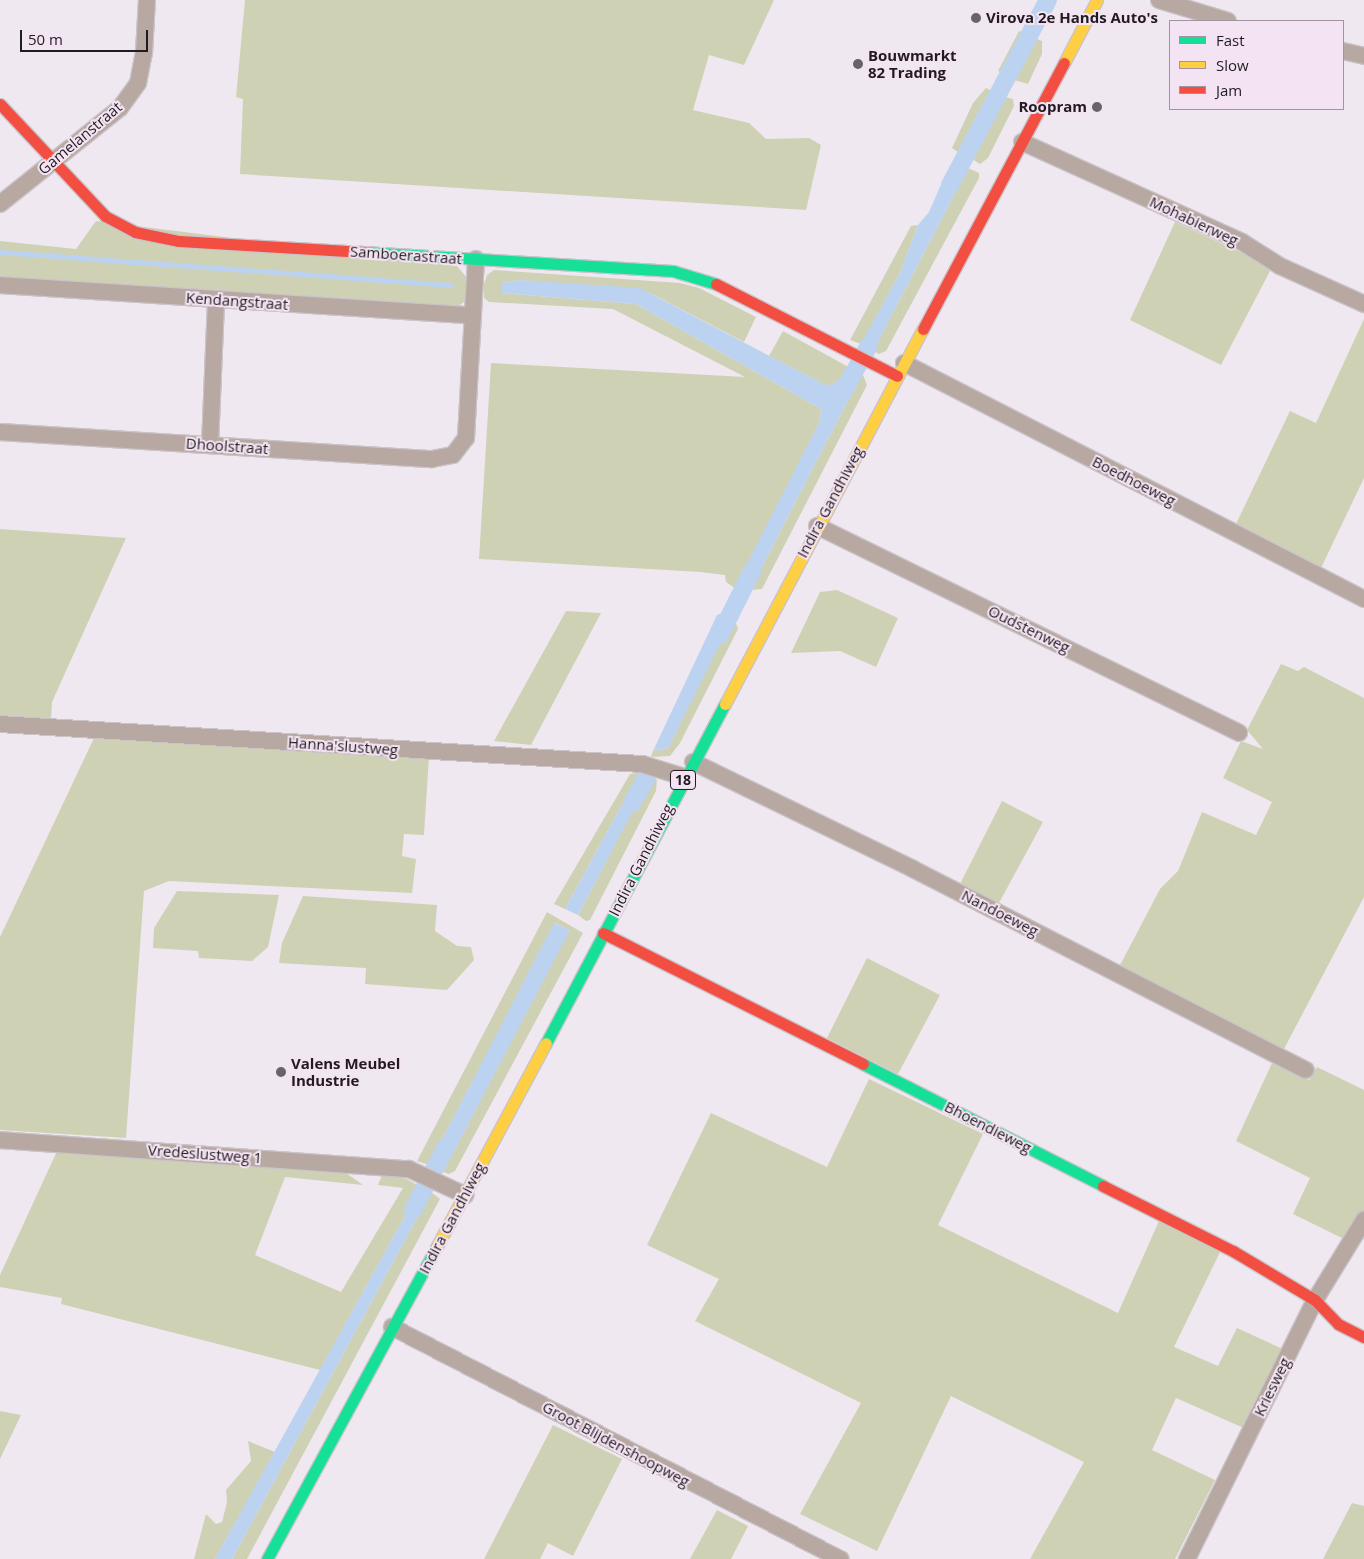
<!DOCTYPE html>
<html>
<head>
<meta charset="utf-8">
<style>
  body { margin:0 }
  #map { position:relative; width:1364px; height:1559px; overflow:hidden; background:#f0e8f0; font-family:"Open Sans",sans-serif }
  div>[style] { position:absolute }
  .green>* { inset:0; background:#cfd1b4 }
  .water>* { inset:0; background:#bcd2f1 }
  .stream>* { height:5px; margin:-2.5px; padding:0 2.5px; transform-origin:2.5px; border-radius:2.5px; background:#bcd2f1 }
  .canal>* { height:18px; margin:-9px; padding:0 9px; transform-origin:9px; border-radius:9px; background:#bcd2f1 }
  .roads { filter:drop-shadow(1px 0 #cac4ca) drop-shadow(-1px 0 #cac4ca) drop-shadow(0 1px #cac4ca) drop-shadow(0 -1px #cac4ca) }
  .street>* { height:16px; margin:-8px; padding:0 8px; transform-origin:8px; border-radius:8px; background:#b7a8a1 }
  .fast>* { height:11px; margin:-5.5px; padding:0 5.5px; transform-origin:5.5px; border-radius:5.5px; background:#16e098 }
  .slow>* { height:11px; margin:-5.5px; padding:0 5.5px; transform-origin:5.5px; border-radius:5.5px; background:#ffcf43 }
  .jam>* { height:11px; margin:-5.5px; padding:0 5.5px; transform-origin:5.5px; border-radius:5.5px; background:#f24e42 }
  .dots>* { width:14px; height:14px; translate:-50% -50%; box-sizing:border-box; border:2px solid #f4e4f3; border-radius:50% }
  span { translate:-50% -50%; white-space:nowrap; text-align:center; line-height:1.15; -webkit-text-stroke:4px #f4e4f3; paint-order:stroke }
  .shield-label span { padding:1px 4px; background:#f4e4f3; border:1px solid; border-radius:4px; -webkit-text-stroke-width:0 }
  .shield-label { font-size:14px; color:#201b20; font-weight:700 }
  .poi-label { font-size:15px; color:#201b20; font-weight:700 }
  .left { translate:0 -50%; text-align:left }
  .right { translate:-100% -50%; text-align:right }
  .street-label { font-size:15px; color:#201b20 }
  .legend { position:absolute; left:1169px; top:20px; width:175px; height:90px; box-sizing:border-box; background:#f4e4f3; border:1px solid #9f949f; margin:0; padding:6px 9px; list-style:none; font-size:15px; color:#201b20 }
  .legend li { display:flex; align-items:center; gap:10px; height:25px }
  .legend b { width:25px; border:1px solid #9f949f }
  .scale { position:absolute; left:20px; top:30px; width:128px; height:22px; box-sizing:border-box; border:2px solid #201b20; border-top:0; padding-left:6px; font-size:15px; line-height:18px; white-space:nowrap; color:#201b20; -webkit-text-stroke:4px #f4e4f3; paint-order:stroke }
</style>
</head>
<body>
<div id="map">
  <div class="green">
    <div style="clip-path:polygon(245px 0,774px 0,744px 65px,709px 55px,693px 110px,749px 123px,766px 139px,809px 138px,821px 145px,806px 210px,240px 174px,243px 99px,236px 97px)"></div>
    <div style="clip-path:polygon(1019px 31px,1042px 41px,1042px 54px,1028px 84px,1014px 80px,1034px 43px,1021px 36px,1002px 73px,998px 71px)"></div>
    <div style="clip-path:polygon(986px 88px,992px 91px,958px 152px,952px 148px,973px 103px)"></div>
    <div style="clip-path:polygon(1005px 97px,1013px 99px,1014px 106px,988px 158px,980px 164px,972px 159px)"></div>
    <div style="clip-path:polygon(968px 168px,979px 173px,979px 178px,886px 351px,879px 354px,873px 351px)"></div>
    <div style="clip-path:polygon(96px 221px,457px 266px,468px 279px,467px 295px,464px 302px,455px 308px,0 280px,0 241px,76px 249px)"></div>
    <div style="clip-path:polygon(1175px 222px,1258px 260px,1270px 271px,1221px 365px,1130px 320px)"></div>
    <div style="clip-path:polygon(918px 225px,900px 273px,865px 338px,861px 344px,850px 340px,911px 226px)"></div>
    <div style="clip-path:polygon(494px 270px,680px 283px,699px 288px,756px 317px,744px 342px,652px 294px,520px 280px,503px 283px,503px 293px,636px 304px,821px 409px,820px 421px,736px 589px,726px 582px,725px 575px,700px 572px,479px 559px,491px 363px,745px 377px,613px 309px,489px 302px,484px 298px,484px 284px,487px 275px)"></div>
    <div style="clip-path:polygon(1364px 319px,1364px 478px,1321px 568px,1235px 526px,1290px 411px,1316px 423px)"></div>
    <div style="clip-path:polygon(783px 331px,863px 375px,867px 385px,762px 589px,750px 590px,860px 377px,827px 386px,769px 356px)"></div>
    <div style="clip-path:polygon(0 529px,126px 538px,52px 702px,51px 719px,0 715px)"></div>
    <div style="clip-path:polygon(837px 590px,898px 618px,876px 667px,840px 651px,791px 653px,820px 592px)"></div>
    <div style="clip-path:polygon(566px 611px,601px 613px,531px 745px,494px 741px)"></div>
    <div style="clip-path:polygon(733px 615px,738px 629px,680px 743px,670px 756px,651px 757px,653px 751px,668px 748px)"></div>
    <div style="clip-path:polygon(1281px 664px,1298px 671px,1304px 667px,1364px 698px,1364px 897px,1284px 1049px,1119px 967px,1160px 889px,1178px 871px,1202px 812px,1256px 835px,1272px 802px,1223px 778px,1241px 741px,1263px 749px,1247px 730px)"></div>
    <div style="clip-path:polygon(95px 736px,429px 756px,424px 835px,404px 834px,402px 856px,416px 859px,412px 893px,169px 881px,144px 891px,126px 1138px,0 1130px,0 937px)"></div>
    <div style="clip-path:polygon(644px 772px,657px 780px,656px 791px,590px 920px,586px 921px,578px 915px,647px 783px,636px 779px,565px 909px,554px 904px,630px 774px)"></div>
    <div style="clip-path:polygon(1002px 801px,1043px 822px,999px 903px,960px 884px)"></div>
    <div style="clip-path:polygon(177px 891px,279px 895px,268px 947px,252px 961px,199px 958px,198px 951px,153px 948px,154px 928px)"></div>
    <div style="clip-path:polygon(303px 896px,437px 905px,435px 931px,457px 946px,471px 947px,474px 960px,447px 990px,365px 984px,366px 968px,279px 963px,282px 943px)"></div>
    <div style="clip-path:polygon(547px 912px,583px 933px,455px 1171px,449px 1174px,443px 1172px,569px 930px,555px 923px,429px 1165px,417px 1161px)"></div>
    <div style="clip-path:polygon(867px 958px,940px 995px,898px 1074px,827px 1038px)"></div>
    <div style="clip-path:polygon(1272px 1063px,1309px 1080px,1317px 1067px,1364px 1090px,1364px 1211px,1348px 1241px,1293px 1214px,1310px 1178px,1236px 1141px)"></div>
    <div style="clip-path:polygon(869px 1079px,983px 1134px,938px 1225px,1118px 1313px,1159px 1221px,1220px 1252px,1174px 1347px,1218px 1366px,1237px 1328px,1287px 1351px,1246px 1429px,1176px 1398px,1152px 1450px,1215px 1480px,1175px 1559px,1030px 1559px,1084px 1462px,951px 1396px,877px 1551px,800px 1514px,861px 1403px,695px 1321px,719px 1279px,647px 1245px,711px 1113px,827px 1167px)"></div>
    <div style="clip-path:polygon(58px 1149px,342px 1170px,363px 1185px,285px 1177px,255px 1255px,341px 1292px,403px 1188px,378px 1185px,383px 1173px,399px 1175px,421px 1187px,320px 1370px,61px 1304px,62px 1298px,0 1287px,0 1275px)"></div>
    <div style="clip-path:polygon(431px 1192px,440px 1199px,247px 1559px,232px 1559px)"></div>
    <div style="clip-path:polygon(0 1411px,21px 1415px,0 1459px)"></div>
    <div style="clip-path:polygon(553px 1425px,622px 1459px,573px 1556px,548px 1543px,540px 1559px,484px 1559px)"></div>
    <div style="clip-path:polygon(248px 1441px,275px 1452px,215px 1559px,194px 1559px,206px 1514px,216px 1524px,222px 1522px,227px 1502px,226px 1490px,251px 1461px)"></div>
    <div style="clip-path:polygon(1352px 1503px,1364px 1506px,1364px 1559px,1323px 1559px)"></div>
    <div style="clip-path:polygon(717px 1510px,748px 1526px,731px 1559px,690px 1559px)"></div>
  </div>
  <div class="water">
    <div style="clip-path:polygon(1021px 36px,1034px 42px,1014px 80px,1002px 73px)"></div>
    <div style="clip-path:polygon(992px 91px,1005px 97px,972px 159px,958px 152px)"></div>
    <div style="clip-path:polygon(956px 162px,968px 168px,873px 351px,861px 344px,900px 273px,918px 225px,929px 212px,943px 180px)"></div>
    <div style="clip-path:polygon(520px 280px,640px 288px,827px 386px,838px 381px,845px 370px,860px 377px,750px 590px,745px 594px,736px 589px,738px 581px,820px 421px,821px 409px,636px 304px,502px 293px,502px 283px)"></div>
    <div style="clip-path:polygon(725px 612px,733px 615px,730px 624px,668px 748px,653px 751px,717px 615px)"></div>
    <div style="clip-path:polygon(636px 779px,647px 783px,646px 786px,578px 915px,565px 909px)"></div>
    <div style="clip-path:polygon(554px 923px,570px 930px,443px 1172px,429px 1165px)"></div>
    <div style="clip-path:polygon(421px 1187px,431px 1192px,232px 1559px,215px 1559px)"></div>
  </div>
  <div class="stream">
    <div style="left:0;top:252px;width:452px;rotate:4.2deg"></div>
  </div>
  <div class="canal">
    <div style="left:950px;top:185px;width:209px;rotate:-62.1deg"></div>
    <div style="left:842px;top:394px;width:54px;rotate:-61deg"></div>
    <div style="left:720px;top:635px;width:72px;rotate:-63.4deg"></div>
    <div style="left:632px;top:803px;width:30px;rotate:-60deg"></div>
    <div style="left:413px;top:1210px;width:71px;rotate:-62.4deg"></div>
  </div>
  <div class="roads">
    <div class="street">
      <div style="left:1159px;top:0;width:72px;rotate:16.9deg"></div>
      <div style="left:1343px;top:51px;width:22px;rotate:13deg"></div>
      <div style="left:1022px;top:142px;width:242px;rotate:24.4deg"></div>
      <div style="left:1242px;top:242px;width:45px;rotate:32.3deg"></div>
      <div style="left:1280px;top:266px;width:92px;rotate:24.3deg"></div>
      <div style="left:0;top:204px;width:154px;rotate:-38.7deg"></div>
      <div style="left:120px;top:108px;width:31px;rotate:-54deg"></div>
      <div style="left:138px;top:83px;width:31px;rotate:-79deg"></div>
      <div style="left:144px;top:53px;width:53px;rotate:-86.8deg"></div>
      <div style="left:0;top:285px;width:474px;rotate:3.7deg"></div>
      <div style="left:904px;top:363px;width:517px;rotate:27.16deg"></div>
      <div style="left:0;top:432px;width:433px;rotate:3.6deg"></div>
      <div style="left:432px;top:459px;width:21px;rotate:-11deg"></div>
      <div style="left:453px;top:455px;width:21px;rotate:-53deg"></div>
      <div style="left:466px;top:438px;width:179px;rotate:-86.8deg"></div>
      <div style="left:210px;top:445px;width:145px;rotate:-87.6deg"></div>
      <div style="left:817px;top:526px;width:470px;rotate:26.1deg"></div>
      <div style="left:0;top:724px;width:643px;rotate:3.57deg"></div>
      <div style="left:642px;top:764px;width:44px;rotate:17.2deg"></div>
      <div style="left:693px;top:762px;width:245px;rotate:25.9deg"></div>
      <div style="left:913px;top:869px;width:441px;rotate:27.1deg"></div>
      <div style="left:0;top:1140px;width:410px;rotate:4.1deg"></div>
      <div style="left:409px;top:1169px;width:62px;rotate:24.9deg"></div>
      <div style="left:392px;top:1327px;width:505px;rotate:27.38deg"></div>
      <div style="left:1187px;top:1559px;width:289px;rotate:-63.7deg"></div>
      <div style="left:1315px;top:1300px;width:94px;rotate:-58.5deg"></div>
    </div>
    <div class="fast">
      <div style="left:364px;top:252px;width:310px;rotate:3.5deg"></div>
      <div style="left:673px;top:271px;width:45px;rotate:16.8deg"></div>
      <div style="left:546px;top:1043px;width:383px;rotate:-62.2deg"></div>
      <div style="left:863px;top:1064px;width:269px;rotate:26.9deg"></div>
      <div style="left:267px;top:1559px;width:356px;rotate:-61.5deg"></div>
    </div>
    <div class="slow">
      <div style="left:1064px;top:63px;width:71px;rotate:-62.4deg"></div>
      <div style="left:725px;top:704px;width:424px;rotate:-62.2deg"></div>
      <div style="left:437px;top:1246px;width:230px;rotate:-61.8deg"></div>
    </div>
    <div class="jam">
      <div style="left:0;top:104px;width:154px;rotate:46.8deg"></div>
      <div style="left:105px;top:216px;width:34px;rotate:28deg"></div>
      <div style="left:135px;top:232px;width:45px;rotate:11.6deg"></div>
      <div style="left:179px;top:241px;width:185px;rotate:3.4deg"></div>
      <div style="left:716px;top:284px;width:203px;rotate:26.9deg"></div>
      <div style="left:923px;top:329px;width:301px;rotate:-62.1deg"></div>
      <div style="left:603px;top:933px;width:291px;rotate:26.7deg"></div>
      <div style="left:1103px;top:1186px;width:145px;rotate:26.6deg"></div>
      <div style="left:1233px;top:1251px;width:96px;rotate:30.9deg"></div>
      <div style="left:1315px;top:1300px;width:33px;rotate:46deg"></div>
      <div style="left:1338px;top:1324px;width:29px;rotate:27deg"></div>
    </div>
  </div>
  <div class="dots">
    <div style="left:976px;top:18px;background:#696369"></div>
    <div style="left:858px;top:64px;background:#696369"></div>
    <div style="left:1097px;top:107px;background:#696369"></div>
    <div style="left:281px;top:1072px;background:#696369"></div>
  </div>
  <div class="shield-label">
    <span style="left:683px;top:780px">18</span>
  </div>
  <div class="poi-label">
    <span class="left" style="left:986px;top:18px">Virova 2e Hands Auto's</span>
    <span class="left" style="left:868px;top:64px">Bouwmarkt<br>82 Trading</span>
    <span class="right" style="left:1087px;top:107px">Roopram</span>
    <span class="left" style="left:291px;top:1072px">Valens Meubel<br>Industrie</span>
  </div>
  <div class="street-label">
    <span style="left:80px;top:138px;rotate:-40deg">Gamelanstraat</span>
    <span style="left:1194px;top:221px;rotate:25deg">Mohabierweg</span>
    <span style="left:406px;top:255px;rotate:4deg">Samboerastraat</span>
    <span style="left:237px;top:301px;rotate:4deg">Kendangstraat</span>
    <span style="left:227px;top:446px;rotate:4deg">Dhoolstraat</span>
    <span style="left:1134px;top:481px;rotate:27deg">Boedhoeweg</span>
    <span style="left:830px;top:502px;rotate:-62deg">Indira Gandhiweg</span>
    <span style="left:1029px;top:629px;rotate:26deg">Oudstenweg</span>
    <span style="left:343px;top:746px;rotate:4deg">Hanna'slustweg</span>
    <span style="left:641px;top:860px;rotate:-63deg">Indira Gandhiweg</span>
    <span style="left:1000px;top:913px;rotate:27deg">Nandoeweg</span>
    <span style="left:988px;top:1127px;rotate:27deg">Bhoendieweg</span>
    <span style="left:205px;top:1154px;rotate:4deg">Vredeslustweg 1</span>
    <span style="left:452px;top:1218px;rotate:-62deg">Indira Gandhiweg</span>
    <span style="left:1272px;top:1387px;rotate:-64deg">Kriesweg</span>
    <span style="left:616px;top:1444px;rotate:28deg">Groot Blijdenshoopweg</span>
  </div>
  <ul class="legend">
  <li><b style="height:6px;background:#16e098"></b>Fast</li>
  <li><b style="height:6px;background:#ffcf43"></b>Slow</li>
  <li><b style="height:6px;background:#f24e42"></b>Jam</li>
  </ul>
  <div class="scale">50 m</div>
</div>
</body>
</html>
